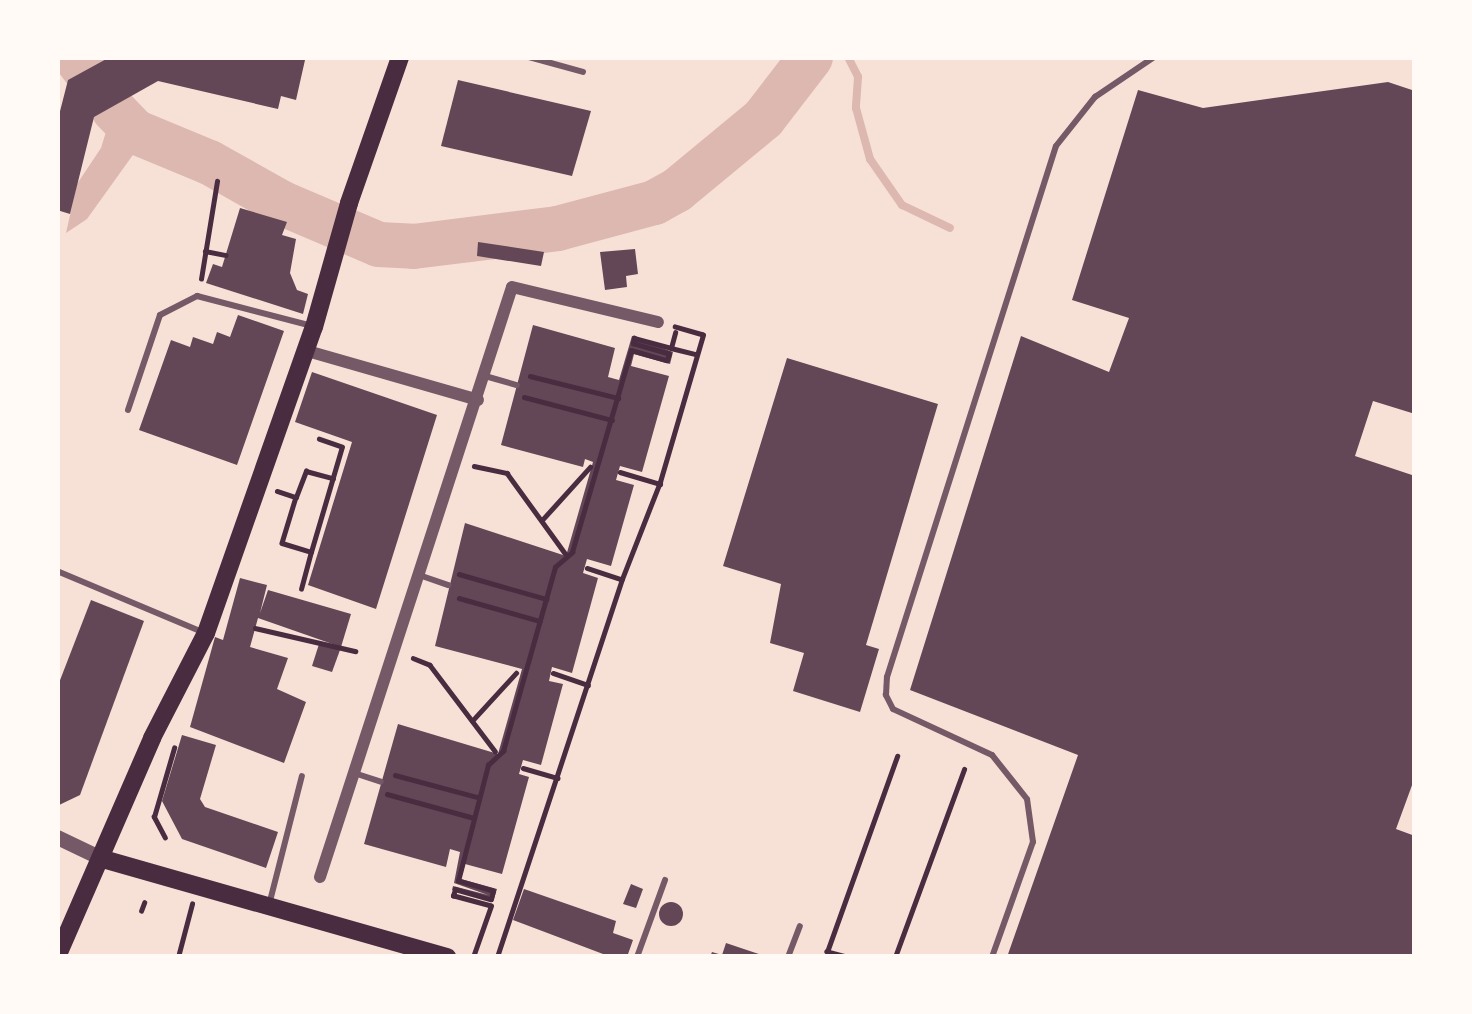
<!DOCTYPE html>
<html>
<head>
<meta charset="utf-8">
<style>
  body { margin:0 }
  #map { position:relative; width:1472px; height:1014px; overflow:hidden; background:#f7e1d7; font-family:"Nunito Sans",sans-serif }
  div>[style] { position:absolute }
  .water>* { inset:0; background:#dcb8b0 }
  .stream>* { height:8px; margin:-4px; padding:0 4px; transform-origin:4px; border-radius:4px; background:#dcb8b0 }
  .river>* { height:45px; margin:-22.5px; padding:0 22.5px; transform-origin:22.5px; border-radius:22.5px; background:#dcb8b0 }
  .building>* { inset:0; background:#644757 }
  .round { border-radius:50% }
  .path>* { height:4.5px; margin:-2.25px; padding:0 2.25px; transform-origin:2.25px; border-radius:2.25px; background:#4a2c40 }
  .service>* { height:6px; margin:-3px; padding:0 3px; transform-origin:3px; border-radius:3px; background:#755966 }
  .minor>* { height:12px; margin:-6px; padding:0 6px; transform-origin:6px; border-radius:6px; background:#755966 }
  .tertiary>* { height:15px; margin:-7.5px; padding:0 7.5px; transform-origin:7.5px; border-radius:7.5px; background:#755966 }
  .primary>* { height:18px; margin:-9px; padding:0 9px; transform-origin:9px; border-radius:9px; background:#4a2c40 }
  span { translate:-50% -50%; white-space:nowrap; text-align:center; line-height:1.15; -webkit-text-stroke:9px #fffaf5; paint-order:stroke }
  .frame { position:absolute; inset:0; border:60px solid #fffaf5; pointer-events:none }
</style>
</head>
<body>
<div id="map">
  <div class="water">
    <div style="clip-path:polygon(113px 109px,153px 141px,135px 152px,87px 219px,66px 233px,77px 184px,101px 148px)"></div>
  </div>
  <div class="stream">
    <div style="left:848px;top:57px;width:22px;rotate:63deg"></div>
    <div style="left:858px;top:77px;width:31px;rotate:94deg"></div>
    <div style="left:856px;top:108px;width:53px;rotate:74.6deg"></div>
    <div style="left:870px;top:159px;width:56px;rotate:55.2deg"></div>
    <div style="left:902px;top:205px;width:53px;rotate:25.6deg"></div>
  </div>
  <div class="river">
    <div style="left:75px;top:57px;width:15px;rotate:53deg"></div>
    <div style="left:113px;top:109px;width:30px;rotate:46deg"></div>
    <div style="left:134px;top:131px;width:81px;rotate:22.5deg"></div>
    <div style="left:209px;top:162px;width:84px;rotate:29.3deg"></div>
    <div style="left:282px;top:203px;width:104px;rotate:23.1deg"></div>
    <div style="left:378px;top:244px;width:35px;rotate:3deg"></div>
    <div style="left:413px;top:246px;width:145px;rotate:-7.1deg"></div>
    <div style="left:557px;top:228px;width:100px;rotate:-15deg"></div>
    <div style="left:654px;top:202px;width:25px;rotate:-29deg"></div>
    <div style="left:676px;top:190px;width:113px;rotate:-39.6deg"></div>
    <div style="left:763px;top:118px;width:77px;rotate:-52.4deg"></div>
  </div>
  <div class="building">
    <div style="clip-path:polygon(110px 57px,293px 57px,305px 60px,296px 100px,281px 96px,278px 109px,158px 81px,94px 117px,70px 214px,57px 210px,57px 123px,68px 80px)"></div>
    <div style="clip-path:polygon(458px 80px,591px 111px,572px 176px,441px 146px)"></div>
    <div style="clip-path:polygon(1388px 82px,1415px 91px,1415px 414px,1373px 401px,1355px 456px,1415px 476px,1415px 777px,1396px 829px,1415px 836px,1415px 957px,1007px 957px,1078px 755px,910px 690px,1021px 336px,1109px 372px,1129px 318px,1072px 300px,1138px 90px,1203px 108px)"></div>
    <div style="clip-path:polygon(240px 208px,287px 222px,282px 235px,296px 239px,290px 273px,297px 290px,308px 294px,303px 314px,206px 283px,213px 264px,222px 267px)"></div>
    <div style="clip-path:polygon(478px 242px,544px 252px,541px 266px,477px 256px)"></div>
    <div style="clip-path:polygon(635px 249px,638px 274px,626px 276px,627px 287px,605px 290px,600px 252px)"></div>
    <div style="clip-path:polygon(238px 315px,284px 331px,237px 465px,139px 430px,171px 340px,190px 347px,193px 337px,213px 344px,217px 332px,230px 337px)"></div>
    <div style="clip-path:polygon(533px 325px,615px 348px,608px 377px,619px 380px,632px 336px,673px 352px,670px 364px,634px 354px,631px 366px,669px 376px,642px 472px,620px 466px,616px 480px,634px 485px,611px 566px,587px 559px,583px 573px,598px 578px,572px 673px,552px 667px,549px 681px,563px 684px,541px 765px,523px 760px,519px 774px,529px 777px,502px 874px,465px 864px,461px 879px,497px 889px,493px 902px,452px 890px,453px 886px,488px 895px,454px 883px,460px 852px,450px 849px,446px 867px,364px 844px,398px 724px,498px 754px,522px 669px,435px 646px,465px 523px,566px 556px,593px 462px,585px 459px,583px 467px,501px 445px)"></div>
    <div style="clip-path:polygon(787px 358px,938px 404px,866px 645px,879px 649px,860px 712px,793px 691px,804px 653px,770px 643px,781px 584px,723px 566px)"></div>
    <div style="clip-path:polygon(312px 372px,437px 415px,376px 609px,308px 585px,352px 442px,295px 422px)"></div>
    <div style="clip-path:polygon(240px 578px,267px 585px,260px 613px,268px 590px,351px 614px,341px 647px,258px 618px,250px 647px,288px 658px,277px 689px,306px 702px,284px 763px,190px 727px,215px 637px,223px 640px)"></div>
    <div style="clip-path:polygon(91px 600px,144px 621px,80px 795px,57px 806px,57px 688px)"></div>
    <div style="clip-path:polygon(319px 644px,340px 650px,332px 672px,312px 666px)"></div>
    <div style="clip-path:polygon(182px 735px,216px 745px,200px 799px,205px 807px,278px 832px,266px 868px,182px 839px,162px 801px)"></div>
    <div style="clip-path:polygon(631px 884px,643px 889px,636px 908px,623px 904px)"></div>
    <div style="clip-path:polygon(524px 889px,616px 921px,613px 933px,633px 940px,627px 957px,611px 957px,513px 920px)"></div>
    <div class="round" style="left:659px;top:902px;width:24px;height:24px"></div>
    <div style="clip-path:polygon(726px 943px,765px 956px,765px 957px,710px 957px,712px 952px,722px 955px)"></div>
  </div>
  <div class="path">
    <div style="left:205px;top:251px;width:21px;rotate:11deg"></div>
    <div style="left:201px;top:279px;width:99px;rotate:-80.7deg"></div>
    <div style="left:671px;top:348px;width:25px;rotate:14deg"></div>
    <div style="left:530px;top:376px;width:91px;rotate:14deg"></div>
    <div style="left:524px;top:397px;width:91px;rotate:14.6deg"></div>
    <div style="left:474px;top:466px;width:34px;rotate:12deg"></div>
    <div style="left:507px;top:473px;width:99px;rotate:54.1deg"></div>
    <div style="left:620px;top:472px;width:42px;rotate:16.7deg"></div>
    <div style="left:277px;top:491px;width:20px;rotate:18deg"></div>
    <div style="left:296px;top:497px;width:28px;rotate:-69deg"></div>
    <div style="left:306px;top:471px;width:28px;rotate:15deg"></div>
    <div style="left:296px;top:497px;width:48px;rotate:106.9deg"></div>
    <div style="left:282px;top:543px;width:30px;rotate:17deg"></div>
    <div style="left:311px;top:552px;width:109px;rotate:-73.6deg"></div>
    <div style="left:342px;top:447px;width:24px;rotate:-161deg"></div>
    <div style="left:543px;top:519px;width:70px;rotate:-47.9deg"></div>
    <div style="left:587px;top:568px;width:36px;rotate:18deg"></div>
    <div style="left:459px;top:574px;width:91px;rotate:16deg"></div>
    <div style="left:301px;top:589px;width:38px;rotate:-75deg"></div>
    <div style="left:459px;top:598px;width:84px;rotate:15.9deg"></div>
    <div style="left:255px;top:628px;width:103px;rotate:13deg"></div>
    <div style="left:413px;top:658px;width:18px;rotate:22deg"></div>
    <div style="left:430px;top:665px;width:108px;rotate:52.9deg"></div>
    <div style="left:553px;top:673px;width:37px;rotate:19deg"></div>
    <div style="left:472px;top:721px;width:65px;rotate:-47.5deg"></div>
    <div style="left:523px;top:768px;width:36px;rotate:16deg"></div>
    <div style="left:395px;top:775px;width:85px;rotate:15deg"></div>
    <div style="left:387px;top:794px;width:90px;rotate:15.4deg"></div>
    <div style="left:165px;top:838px;width:24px;rotate:-118deg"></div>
    <div style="left:154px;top:817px;width:72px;rotate:-73.8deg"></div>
    <div style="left:141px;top:911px;width:9px;rotate:-69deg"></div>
    <div style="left:178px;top:957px;width:55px;rotate:-75.2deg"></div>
    <div style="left:473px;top:957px;width:54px;rotate:-70.6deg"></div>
    <div style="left:491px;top:906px;width:39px;rotate:-165deg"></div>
    <div style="left:453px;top:896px;width:7px;rotate:-74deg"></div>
    <div style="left:455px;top:889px;width:37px;rotate:16deg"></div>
    <div style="left:491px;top:899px;width:8px;rotate:-76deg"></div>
    <div style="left:493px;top:891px;width:36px;rotate:-164deg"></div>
    <div style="left:458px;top:881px;width:120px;rotate:-75.5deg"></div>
    <div style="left:488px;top:765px;width:21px;rotate:-43deg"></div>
    <div style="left:503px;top:751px;width:191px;rotate:-74.2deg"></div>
    <div style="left:555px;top:567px;width:23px;rotate:-41deg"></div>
    <div style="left:572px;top:552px;width:210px;rotate:-73.7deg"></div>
    <div style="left:631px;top:350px;width:37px;rotate:16deg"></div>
    <div style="left:667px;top:360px;width:6px;rotate:-72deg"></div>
    <div style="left:669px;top:354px;width:37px;rotate:-164deg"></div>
    <div style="left:633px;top:344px;width:6px;rotate:-81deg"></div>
    <div style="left:634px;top:338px;width:38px;rotate:15deg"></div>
    <div style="left:671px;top:348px;width:16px;rotate:-75deg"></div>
    <div style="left:497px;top:957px;width:398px;rotate:-71.7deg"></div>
    <div style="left:622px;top:579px;width:104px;rotate:-68.6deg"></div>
    <div style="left:660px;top:482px;width:153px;rotate:-73.7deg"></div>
    <div style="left:703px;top:335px;width:29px;rotate:-164deg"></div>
    <div style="left:846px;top:957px;width:20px;rotate:-165deg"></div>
    <div style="left:827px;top:952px;width:208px;rotate:-70.3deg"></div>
    <div style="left:895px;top:957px;width:200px;rotate:-69.8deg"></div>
  </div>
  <div class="service">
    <div style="left:529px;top:57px;width:56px;rotate:15.5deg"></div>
    <div style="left:485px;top:376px;width:33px;rotate:16deg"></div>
    <div style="left:128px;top:410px;width:100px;rotate:-71.4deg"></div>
    <div style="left:160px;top:315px;width:42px;rotate:-27.2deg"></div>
    <div style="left:197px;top:296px;width:119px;rotate:14.6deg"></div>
    <div style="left:57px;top:571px;width:157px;rotate:22.8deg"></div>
    <div style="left:419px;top:575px;width:31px;rotate:19deg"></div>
    <div style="left:354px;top:773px;width:28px;rotate:18deg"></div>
    <div style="left:269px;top:905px;width:133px;rotate:-75.7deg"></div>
    <div style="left:637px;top:957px;width:82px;rotate:-70deg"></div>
    <div style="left:788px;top:957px;width:33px;rotate:-69deg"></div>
    <div style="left:992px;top:957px;width:122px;rotate:-70.4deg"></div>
    <div style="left:1033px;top:842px;width:43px;rotate:-97.9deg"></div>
    <div style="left:1027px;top:799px;width:56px;rotate:-128.5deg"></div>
    <div style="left:992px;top:755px;width:109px;rotate:-155.1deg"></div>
    <div style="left:893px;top:709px;width:16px;rotate:-117deg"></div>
    <div style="left:886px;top:695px;width:18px;rotate:-87deg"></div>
    <div style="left:887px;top:677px;width:557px;rotate:-72.35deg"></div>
    <div style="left:1056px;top:146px;width:63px;rotate:-51.5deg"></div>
    <div style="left:1095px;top:97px;width:71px;rotate:-34.1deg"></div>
  </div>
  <div class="minor">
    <div style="left:304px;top:350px;width:181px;rotate:16deg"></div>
    <div style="left:320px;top:877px;width:620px;rotate:-71.97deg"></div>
    <div style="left:512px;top:287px;width:150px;rotate:13.5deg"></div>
  </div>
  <div class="tertiary">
    <div style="left:57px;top:837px;width:51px;rotate:25.6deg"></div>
  </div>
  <div class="primary">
    <div style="left:103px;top:859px;width:358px;rotate:15.9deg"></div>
    <div style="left:57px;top:957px;width:239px;rotate:-66.5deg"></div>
    <div style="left:152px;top:738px;width:118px;rotate:-62.8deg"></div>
    <div style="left:206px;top:633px;width:324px;rotate:-70.6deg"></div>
    <div style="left:314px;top:327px;width:129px;rotate:-74.2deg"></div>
    <div style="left:349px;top:203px;width:155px;rotate:-70.7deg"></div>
  </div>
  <div class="frame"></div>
</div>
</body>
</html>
